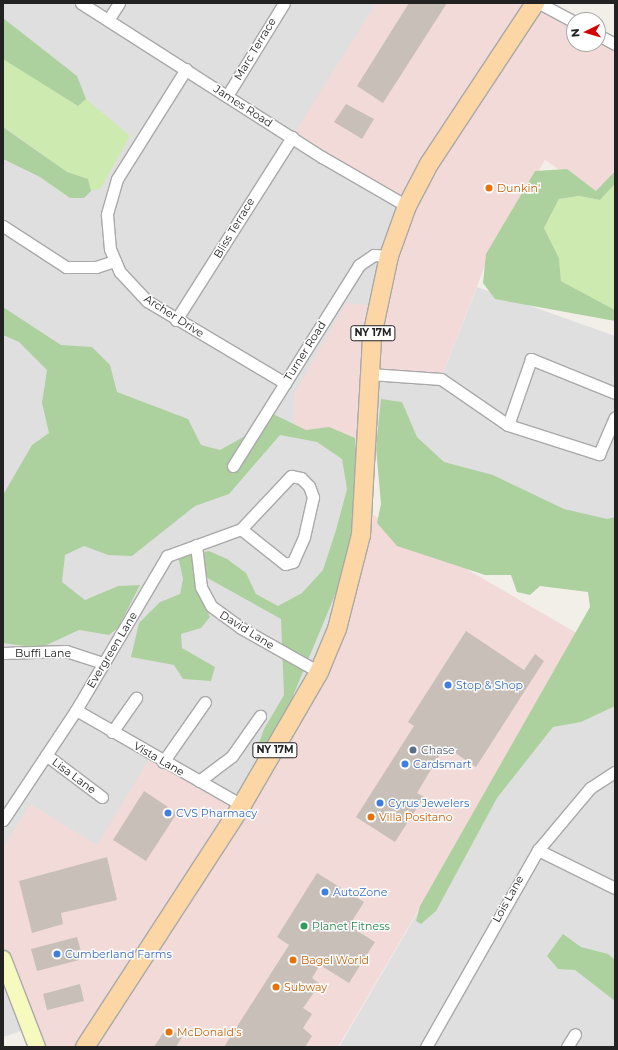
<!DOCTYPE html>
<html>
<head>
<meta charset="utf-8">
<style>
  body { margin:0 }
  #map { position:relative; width:618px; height:1050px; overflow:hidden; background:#f2efe9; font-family:Montserrat,sans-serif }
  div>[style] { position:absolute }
  .residential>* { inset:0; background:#e0dfdf }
  .commercial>* { inset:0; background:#f2dad9 }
  .grass>* { inset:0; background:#cdebb0 }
  .forest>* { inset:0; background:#add19e }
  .building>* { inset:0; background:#c7bfb8 }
  .roads { filter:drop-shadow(1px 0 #a9a9a9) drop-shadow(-1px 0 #a9a9a9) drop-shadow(0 1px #a9a9a9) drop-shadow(0 -1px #a9a9a9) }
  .street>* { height:11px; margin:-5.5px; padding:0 5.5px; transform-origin:5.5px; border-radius:5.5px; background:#fff }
  .secondary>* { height:16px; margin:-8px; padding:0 8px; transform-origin:8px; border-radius:8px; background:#f7fabf }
  .primary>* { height:18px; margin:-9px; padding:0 9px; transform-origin:9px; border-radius:9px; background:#fcd6a4 }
  .dots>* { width:11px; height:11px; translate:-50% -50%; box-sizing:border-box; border:2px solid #fff; border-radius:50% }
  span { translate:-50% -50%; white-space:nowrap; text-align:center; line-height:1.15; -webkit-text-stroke:3px #fff; paint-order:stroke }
  .shield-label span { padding:1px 3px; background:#fff; border:1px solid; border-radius:3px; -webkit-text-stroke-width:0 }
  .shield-label { font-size:10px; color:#222; font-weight:700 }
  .street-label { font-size:11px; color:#222 }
  .food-label { font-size:11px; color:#c56008 }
  .left { translate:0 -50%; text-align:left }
  .shop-label { font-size:11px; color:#366cbe }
  .service-label { font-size:11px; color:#4e5e75 }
  .leisure-label { font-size:11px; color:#27864d }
  .frame { position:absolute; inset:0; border:4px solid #222; pointer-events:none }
  .north { position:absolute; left:566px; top:12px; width:40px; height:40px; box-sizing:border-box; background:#fff; border:1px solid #a7a7a7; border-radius:50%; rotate:265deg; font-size:11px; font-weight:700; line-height:16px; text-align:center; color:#222 }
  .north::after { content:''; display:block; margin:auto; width:14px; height:18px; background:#d40000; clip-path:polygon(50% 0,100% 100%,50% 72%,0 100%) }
</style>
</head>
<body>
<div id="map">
  <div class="residential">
    <div style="clip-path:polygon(3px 3px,535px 3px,441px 379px,477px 287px,615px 336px,615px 532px,368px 439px,337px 629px,242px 805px,27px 1029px,3px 1037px)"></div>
    <div style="clip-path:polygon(580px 635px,615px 654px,615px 1047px,339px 1047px)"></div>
  </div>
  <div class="commercial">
    <div style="clip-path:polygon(376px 3px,539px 3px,574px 22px,574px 44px,598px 44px,598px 35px,615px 44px,615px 169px,597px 195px,545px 160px,491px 250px,441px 379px,372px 374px,368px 439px,294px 434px,294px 394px,346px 303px,377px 306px,407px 206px,292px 137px)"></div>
    <div style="clip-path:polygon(363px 509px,580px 635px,338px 1047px,37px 1047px,3px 959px,3px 848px,30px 804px,97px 845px,152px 755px,242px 805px,319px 672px)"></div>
  </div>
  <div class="grass">
    <div style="clip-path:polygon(3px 58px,78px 106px,86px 99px,130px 136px,101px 188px,91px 191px,88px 179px,67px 172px,3px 126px)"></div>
    <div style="clip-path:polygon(615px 184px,615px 310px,561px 281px,559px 258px,544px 228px,559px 199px,579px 196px,600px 200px)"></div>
  </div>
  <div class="forest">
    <div style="clip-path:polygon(3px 18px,77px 76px,86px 99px,78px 106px,3px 59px)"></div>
    <div style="clip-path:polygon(3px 127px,67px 172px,88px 179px,91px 191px,84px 198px,70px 198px,40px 177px,3px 159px)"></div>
    <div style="clip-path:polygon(567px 169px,596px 191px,615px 171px,615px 184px,600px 200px,579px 196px,559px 199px,544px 228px,559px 258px,561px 281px,615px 310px,615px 321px,495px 299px,483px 283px,486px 254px,535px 171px)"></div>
    <div style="clip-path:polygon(3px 307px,61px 345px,92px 347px,110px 365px,117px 392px,188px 419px,201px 445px,220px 450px,245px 436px,273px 414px,306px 430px,329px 427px,355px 438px,359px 491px,345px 571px,285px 715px,262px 756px,254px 757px,264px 729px,284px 695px,281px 619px,195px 571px,198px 594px,210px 617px,201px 628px,181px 634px,182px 648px,215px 667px,211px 681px,183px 679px,174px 665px,131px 657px,139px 623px,160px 602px,180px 594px,183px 579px,178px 556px,209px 551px,227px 559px,246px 573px,256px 594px,278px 606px,302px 593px,323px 570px,336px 530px,347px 489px,342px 459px,317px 442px,280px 435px,229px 494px,195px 506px,132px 556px,108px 555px,84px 546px,65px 555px,62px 582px,85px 600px,118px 586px,140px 585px,118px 628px,109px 635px,79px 630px,40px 648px,3px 643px,3px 495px,32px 445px,49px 433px,42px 403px,47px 370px,19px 342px,3px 335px)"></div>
    <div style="clip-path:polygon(381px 399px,402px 402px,417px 437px,444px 462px,493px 475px,564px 509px,607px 519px,615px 517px,615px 706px,581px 722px,553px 727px,497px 798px,436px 911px,421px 924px,416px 921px,420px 906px,590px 607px,588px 592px,540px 586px,530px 595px,517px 592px,511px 575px,485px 575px,397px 546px,377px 523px,381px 504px,376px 448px)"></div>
    <div style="clip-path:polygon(563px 934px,581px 947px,608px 954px,615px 960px,615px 1001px,575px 970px,558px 969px,547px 956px)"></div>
  </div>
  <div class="building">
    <div style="clip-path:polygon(409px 3px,447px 3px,383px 103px,357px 86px)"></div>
    <div style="clip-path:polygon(346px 104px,374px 119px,362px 139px,334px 122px)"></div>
    <div style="clip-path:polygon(466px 631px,524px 670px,535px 654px,544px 661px,476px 767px,445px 746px,417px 793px,424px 797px,395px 842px,356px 817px,414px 726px,408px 722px)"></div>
    <div style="clip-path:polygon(144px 791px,177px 813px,146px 861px,113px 840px)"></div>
    <div style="clip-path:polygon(107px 857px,117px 900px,61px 913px,63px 924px,32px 933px,19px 881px)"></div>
    <div style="clip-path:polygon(317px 873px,364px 902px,349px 926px,375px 942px,349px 983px,320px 965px,312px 978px,320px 984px,303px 1008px,312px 1014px,303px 1028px,312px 1036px,305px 1047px,224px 1047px,289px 945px,277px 937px)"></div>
    <div style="clip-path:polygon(77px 937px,83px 959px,37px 971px,31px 949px)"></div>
    <div style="clip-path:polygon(80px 984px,84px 1001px,47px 1010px,43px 994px)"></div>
    <div style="clip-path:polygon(167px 1027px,182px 1037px,176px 1047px,154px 1047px)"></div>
  </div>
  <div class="roads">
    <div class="street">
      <div style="left:81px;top:3px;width:286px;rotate:32.6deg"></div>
      <div style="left:322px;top:157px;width:98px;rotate:30deg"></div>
      <div style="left:539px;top:3px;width:40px;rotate:28deg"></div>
      <div style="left:108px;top:20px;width:20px;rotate:-57deg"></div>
      <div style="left:598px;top:35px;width:19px;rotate:28deg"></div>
      <div style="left:186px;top:69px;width:130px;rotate:122.1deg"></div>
      <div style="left:117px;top:179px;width:37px;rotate:106deg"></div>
      <div style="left:107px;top:215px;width:34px;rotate:85deg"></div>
      <div style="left:110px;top:249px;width:25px;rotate:67deg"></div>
      <div style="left:120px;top:272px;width:40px;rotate:47deg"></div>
      <div style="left:147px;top:301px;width:161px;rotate:30.7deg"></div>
      <div style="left:227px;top:96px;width:109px;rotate:-58.5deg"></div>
      <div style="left:3px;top:226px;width:75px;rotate:33.1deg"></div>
      <div style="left:66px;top:267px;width:30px"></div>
      <div style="left:96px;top:267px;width:20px;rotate:-18deg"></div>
      <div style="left:176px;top:320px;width:217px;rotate:-57.6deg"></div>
      <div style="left:370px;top:374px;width:71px;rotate:4deg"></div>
      <div style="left:441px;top:379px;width:81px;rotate:34.5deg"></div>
      <div style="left:615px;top:393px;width:91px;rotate:-158deg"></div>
      <div style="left:531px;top:359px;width:70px;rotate:109.2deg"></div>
      <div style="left:508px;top:425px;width:96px;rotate:17.7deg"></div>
      <div style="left:599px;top:454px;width:40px;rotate:-66.6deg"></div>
      <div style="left:233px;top:466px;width:237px;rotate:-57.9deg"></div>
      <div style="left:359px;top:265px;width:18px;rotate:-34deg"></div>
      <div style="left:374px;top:255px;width:15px;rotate:4deg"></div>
      <div style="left:291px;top:476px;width:10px;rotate:11deg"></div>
      <div style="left:301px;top:478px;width:11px;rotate:45deg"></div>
      <div style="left:309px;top:486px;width:12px;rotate:70deg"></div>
      <div style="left:313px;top:497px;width:41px;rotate:102.7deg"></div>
      <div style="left:304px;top:537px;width:27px;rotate:114deg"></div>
      <div style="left:293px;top:562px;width:8px;rotate:166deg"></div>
      <div style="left:285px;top:564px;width:56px;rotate:-141.5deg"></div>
      <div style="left:241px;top:529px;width:73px;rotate:-46.7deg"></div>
      <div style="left:196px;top:545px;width:42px;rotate:83.2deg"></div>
      <div style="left:201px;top:587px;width:21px;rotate:62deg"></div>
      <div style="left:211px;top:606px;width:37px;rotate:36deg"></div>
      <div style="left:241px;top:628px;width:90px;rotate:29.4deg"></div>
      <div style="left:3px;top:653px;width:63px;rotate:-1.8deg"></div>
      <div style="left:66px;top:651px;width:40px;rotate:18deg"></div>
      <div style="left:76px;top:710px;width:191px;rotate:29.8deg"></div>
      <div style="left:112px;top:732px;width:42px;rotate:-54.8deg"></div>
      <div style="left:46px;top:755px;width:70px;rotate:36.9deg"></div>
      <div style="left:163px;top:762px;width:73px;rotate:-55deg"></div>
      <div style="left:199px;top:781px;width:41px;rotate:-37.1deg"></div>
      <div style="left:232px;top:756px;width:49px;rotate:-55deg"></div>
      <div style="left:3px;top:820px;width:132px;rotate:-56.4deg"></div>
      <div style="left:76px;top:710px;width:179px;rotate:-59.4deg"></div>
      <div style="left:167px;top:556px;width:79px;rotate:-20deg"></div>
      <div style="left:538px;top:850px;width:86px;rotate:26.3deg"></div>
      <div style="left:426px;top:1047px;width:227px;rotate:-60.4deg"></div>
      <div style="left:538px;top:850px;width:81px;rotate:-50deg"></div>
      <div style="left:590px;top:788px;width:30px;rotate:-33deg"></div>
      <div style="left:567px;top:1047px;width:15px;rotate:-58deg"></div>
    </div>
    <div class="secondary">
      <div style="left:3px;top:959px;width:94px;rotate:68.9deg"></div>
    </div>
    <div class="primary">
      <div style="left:85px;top:1047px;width:288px;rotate:-57deg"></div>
      <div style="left:242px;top:805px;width:154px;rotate:-59.9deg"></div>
      <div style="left:319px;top:672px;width:47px;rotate:-67.3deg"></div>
      <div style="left:337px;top:629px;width:97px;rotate:-75.7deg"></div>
      <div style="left:361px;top:535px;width:199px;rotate:-86.8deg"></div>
      <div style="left:372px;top:336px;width:82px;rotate:-78deg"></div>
      <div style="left:389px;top:256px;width:53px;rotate:-70.2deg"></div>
      <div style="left:407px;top:206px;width:47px;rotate:-62.4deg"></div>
      <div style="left:429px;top:164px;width:193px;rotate:-56.6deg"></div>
    </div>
  </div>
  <div class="dots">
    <div style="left:489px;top:188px;background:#e8710a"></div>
    <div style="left:448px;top:685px;background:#3f7fe0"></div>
    <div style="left:413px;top:750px;background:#5c6f8a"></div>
    <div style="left:405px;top:764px;background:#3f7fe0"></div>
    <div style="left:380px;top:803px;background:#3f7fe0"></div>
    <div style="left:168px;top:813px;background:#3f7fe0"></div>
    <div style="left:371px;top:817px;background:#e8710a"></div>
    <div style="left:325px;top:892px;background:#3f7fe0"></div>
    <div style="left:304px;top:926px;background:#2e9e5b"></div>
    <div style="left:57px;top:954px;background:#3f7fe0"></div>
    <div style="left:293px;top:960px;background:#e8710a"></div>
    <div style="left:276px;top:987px;background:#e8710a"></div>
    <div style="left:169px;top:1032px;background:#e8710a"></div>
  </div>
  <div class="shield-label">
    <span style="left:373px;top:333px">NY 17M</span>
    <span style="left:275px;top:750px">NY 17M</span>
  </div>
  <div class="street-label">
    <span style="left:255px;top:49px;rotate:-59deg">Marc Terrace</span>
    <span style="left:243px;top:106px;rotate:33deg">James Road</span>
    <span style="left:234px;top:228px;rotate:-59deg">Bliss Terrace</span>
    <span style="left:174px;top:316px;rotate:33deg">Archer Drive</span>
    <span style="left:305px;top:351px;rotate:-58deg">Turner Road</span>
    <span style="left:247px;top:630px;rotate:32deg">David Lane</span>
    <span style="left:112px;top:650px;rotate:-59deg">Evergreen Lane</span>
    <span style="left:43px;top:653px">Buffi Lane</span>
    <span style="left:159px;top:759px;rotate:30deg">Vista Lane</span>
    <span style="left:74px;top:776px;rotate:37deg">Lisa Lane</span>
    <span style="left:508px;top:899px;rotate:-61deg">Lois Lane</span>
  </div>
  <div class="food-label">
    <span class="left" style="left:497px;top:188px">Dunkin'</span>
    <span class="left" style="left:379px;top:817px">Villa Positano</span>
    <span class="left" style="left:301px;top:960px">Bagel World</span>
    <span class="left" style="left:284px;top:987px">Subway</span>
    <span class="left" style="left:177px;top:1032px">McDonald's</span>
  </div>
  <div class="shop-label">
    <span class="left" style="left:456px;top:685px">Stop &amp; Shop</span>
    <span class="left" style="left:413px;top:764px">Cardsmart</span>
    <span class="left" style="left:388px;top:803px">Cyrus Jewelers</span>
    <span class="left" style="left:176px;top:813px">CVS Pharmacy</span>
    <span class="left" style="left:333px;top:892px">AutoZone</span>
    <span class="left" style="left:65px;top:954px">Cumberland Farms</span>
  </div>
  <div class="service-label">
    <span class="left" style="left:421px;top:750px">Chase</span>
  </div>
  <div class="leisure-label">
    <span class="left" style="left:312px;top:926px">Planet Fitness</span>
  </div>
  <div class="frame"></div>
  <div class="north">N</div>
</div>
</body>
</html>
